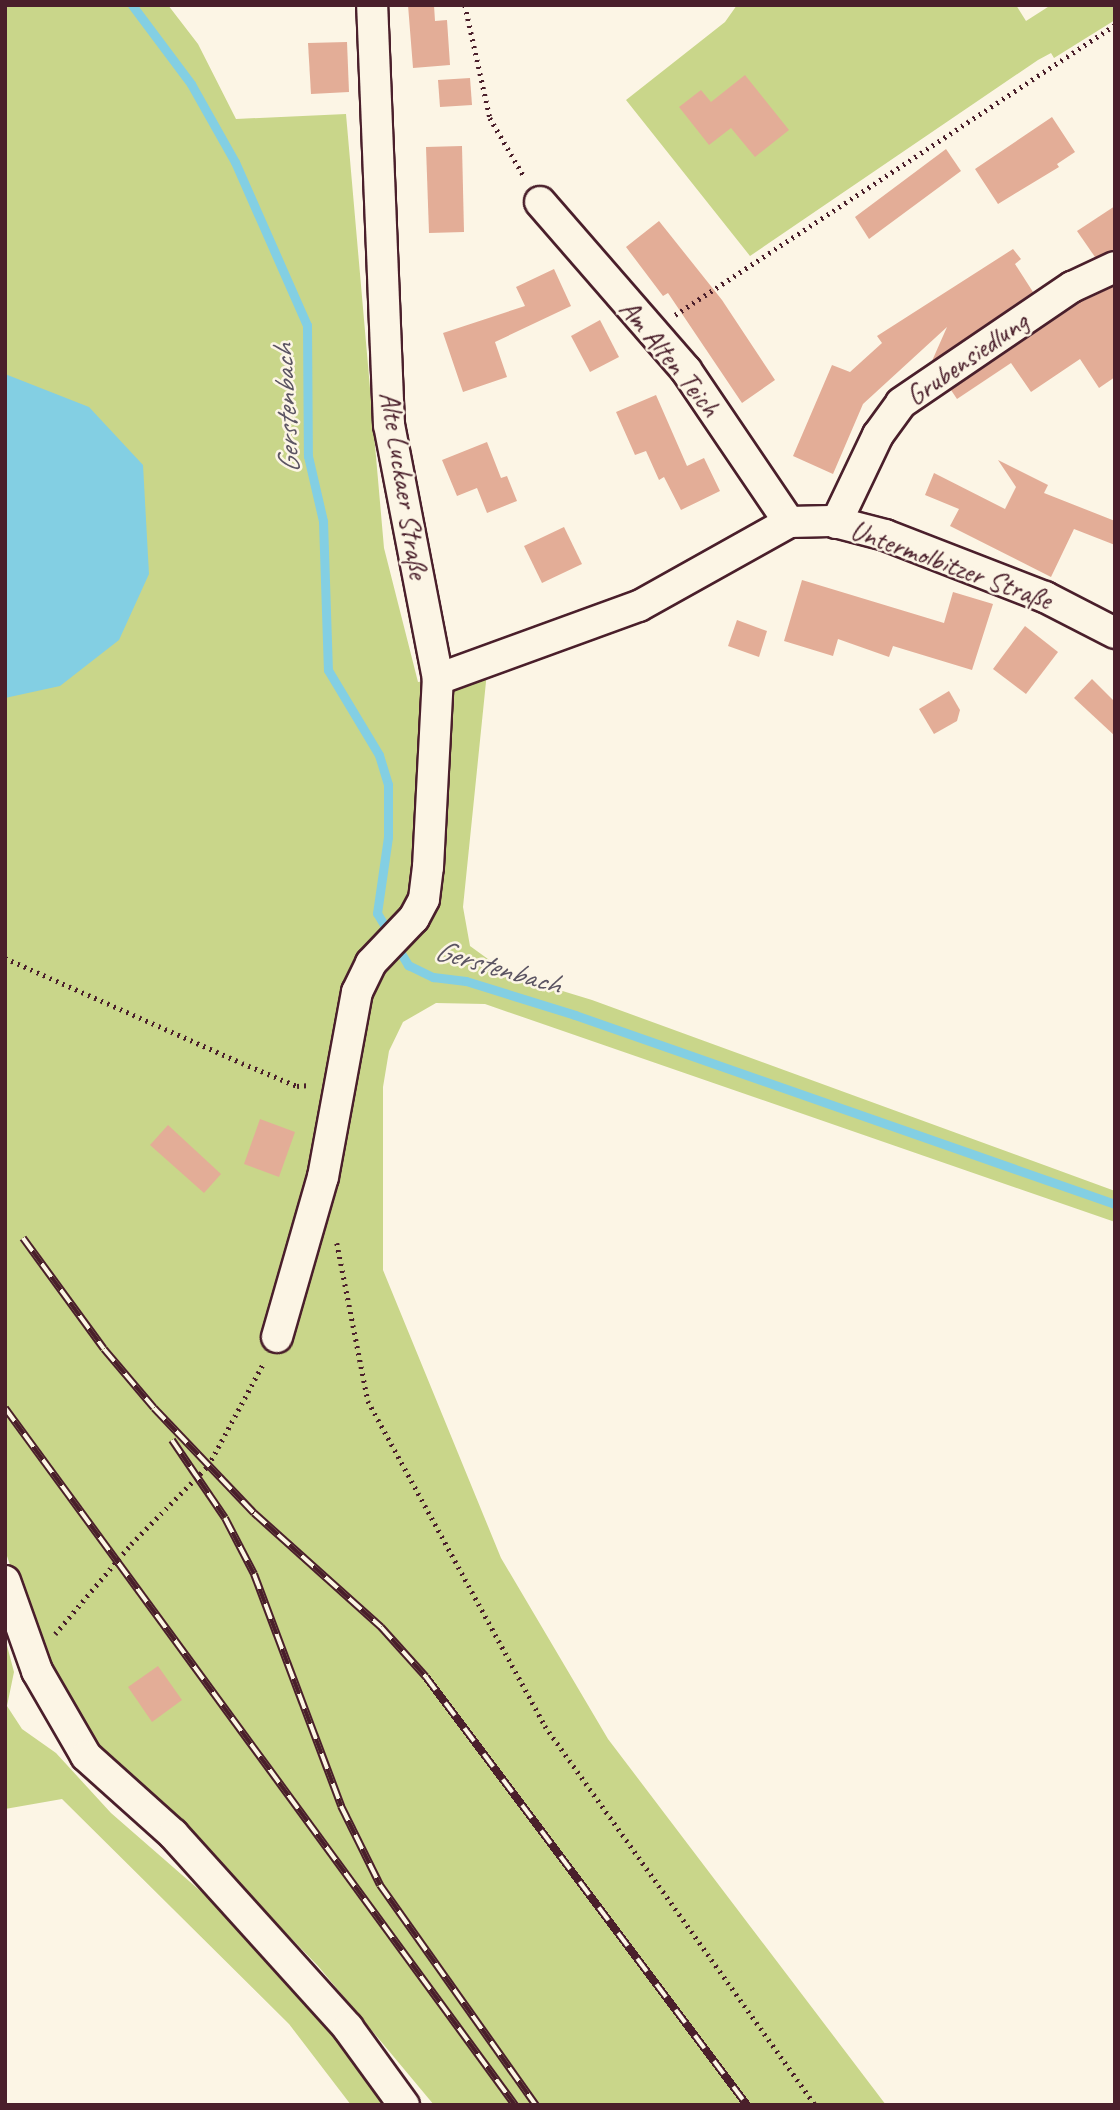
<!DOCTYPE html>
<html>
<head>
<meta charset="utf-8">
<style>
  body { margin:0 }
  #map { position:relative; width:1120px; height:2110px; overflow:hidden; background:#fcf5e5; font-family:Caveat,sans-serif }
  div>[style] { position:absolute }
  .green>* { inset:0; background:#c9d68a }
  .water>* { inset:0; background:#83cfe3 }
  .stream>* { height:9px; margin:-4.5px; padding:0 4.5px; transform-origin:4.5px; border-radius:4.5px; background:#83cfe3 }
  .building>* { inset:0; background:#e3ad97 }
  .path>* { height:4.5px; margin-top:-2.25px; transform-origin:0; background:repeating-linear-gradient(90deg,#4a1f2b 0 2px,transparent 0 7px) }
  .roads { filter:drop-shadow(2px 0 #4a1f2b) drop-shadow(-2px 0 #4a1f2b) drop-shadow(0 2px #4a1f2b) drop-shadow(0 -2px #4a1f2b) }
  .minor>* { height:30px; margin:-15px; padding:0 15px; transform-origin:15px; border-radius:15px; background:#fcf5e5 }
  .rail>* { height:8px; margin-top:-4px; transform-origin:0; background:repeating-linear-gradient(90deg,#fcf5e5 0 16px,#4a1f2b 0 32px); box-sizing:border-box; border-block:2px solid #4a1f2b }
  span { translate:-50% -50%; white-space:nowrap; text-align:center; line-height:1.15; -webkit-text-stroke:5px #fcf5e5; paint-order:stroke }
  .street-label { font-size:28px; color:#4a1f2b }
  .water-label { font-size:30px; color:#5b5462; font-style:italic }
  .frame { position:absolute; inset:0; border:7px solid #4a1f2b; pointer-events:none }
</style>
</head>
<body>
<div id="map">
  <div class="green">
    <div style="clip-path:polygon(5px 5px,168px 5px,198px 44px,236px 119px,346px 114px,384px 548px,418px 682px,487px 672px,463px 907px,470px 946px,510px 975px,592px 1000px,1115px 1191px,1115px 1222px,485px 1004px,436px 1003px,403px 1022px,389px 1051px,383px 1087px,383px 1270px,501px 1558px,608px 1739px,886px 2105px,434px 2105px,318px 1966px,258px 1904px,105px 1767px,59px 1694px,28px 1619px,5px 1550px)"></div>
    <div style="clip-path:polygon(737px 5px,1016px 5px,1026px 21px,1051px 5px,1115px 5px,1115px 20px,1054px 58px,1051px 53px,1038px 60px,750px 256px,626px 100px,725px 22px)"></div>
    <div style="clip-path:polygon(5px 1638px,14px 1672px,7px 1706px,22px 1729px,56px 1753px,111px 1813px,236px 1922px,396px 2105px,351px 2105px,289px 2024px,62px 1799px,5px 1809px)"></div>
  </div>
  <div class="water">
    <div style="clip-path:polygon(5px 374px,89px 407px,143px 465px,149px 574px,119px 640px,60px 686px,5px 698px)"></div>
  </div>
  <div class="stream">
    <div style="left:132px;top:5px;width:99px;rotate:53.2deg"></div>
    <div style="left:191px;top:84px;width:90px;rotate:60.6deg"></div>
    <div style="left:235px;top:162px;width:178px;rotate:66.2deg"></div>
    <div style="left:307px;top:325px;width:131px;rotate:89.6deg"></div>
    <div style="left:308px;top:456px;width:67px;rotate:77deg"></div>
    <div style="left:323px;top:521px;width:149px;rotate:88.1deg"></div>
    <div style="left:328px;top:670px;width:99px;rotate:59deg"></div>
    <div style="left:379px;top:755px;width:31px;rotate:73deg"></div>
    <div style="left:388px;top:785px;width:52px;rotate:90deg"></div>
    <div style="left:388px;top:837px;width:77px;rotate:98.2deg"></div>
    <div style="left:377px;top:913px;width:61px;rotate:59.2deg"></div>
    <div style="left:408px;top:965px;width:28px;rotate:26deg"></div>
    <div style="left:433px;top:977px;width:33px;rotate:7deg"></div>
    <div style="left:466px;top:981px;width:114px;rotate:17.3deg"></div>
    <div style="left:575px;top:1015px;width:572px;rotate:19.29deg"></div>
  </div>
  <div class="building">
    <div style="clip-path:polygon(408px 5px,434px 5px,435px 21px,447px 20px,450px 65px,413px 68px)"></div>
    <div style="clip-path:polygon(347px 42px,349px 92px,311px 94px,308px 43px)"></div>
    <div style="clip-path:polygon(745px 75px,789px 130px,755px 157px,731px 128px,709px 145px,679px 107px,701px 90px,711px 102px)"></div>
    <div style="clip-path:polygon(470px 78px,472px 105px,440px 107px,438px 80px)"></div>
    <div style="clip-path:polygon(1052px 117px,1075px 152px,1057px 164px,1059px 167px,998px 204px,975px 169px)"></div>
    <div style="clip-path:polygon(462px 146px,464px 232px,429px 233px,426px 147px)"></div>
    <div style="clip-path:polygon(946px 149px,961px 171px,869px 239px,855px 217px)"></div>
    <div style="clip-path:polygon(1115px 206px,1115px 250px,1095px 257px,1077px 231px)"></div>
    <div style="clip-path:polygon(659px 221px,722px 300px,775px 380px,742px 403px,668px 293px,663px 296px,626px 247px)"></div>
    <div style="clip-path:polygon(1013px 249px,1021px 259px,1015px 264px,1033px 292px,932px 361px,947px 327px,863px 404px,833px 474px,793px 456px,832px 365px,850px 372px,882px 343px,877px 336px)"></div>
    <div style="clip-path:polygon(554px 269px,571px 306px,495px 342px,507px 377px,463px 392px,443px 333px,525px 306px,516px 287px)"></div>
    <div style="clip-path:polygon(1115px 286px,1115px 377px,1099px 388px,1080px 359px,1031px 392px,1011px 363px,957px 399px,951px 390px,1081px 302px)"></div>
    <div style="clip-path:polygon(600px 320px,619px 357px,590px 372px,571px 336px)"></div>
    <div style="clip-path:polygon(656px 395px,687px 466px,704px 458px,720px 491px,681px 510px,664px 477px,659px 480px,646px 451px,635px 455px,616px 412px)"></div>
    <div style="clip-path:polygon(487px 442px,501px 478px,507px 476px,517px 501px,487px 513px,477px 488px,457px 496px,442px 460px)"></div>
    <div style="clip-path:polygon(998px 460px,1048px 485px,1044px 493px,1115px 521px,1115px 545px,1074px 529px,1051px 577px,950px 526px,959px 509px,925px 495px,934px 473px,1005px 509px,1016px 487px)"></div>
    <div style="clip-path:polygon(564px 527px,582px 564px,542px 583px,524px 546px)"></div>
    <div style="clip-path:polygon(802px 580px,944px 623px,953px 592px,993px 604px,972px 670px,893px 646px,889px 657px,838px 639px,833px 656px,784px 641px)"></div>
    <div style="clip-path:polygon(737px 620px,767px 631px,759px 657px,728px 646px)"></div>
    <div style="clip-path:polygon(1025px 626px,1058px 652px,1026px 694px,993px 669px)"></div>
    <div style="clip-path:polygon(1092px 679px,1115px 702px,1115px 736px,1074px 698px)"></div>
    <div style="clip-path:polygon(949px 691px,960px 710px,957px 721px,934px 734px,919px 709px)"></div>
    <div style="clip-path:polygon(260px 1119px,295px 1132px,279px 1177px,244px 1164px)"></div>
    <div style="clip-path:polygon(168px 1125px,221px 1174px,204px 1193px,150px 1145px)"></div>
    <div style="clip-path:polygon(158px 1666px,182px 1700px,152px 1722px,128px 1687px)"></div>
  </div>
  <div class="path">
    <div style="left:465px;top:5px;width:116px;rotate:77.5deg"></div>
    <div style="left:490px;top:118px;width:69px;rotate:59.7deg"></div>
    <div style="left:675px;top:315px;width:527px;rotate:-33.39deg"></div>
    <div style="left:5px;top:958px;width:259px;rotate:23.9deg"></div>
    <div style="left:242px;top:1063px;width:60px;rotate:22.7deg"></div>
    <div style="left:297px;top:1086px;width:13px;rotate:-4deg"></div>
    <div style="left:337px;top:1243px;width:161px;rotate:78.9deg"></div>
    <div style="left:368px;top:1401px;width:370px;rotate:61.4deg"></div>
    <div style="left:545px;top:1726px;width:465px;rotate:54.5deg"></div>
    <div style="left:55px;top:1634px;width:118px;rotate:-49.8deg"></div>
    <div style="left:131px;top:1544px;width:110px;rotate:-45.4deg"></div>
    <div style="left:208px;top:1466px;width:118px;rotate:-61.7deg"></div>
  </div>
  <div class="roads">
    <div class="minor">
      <div style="left:540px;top:202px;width:223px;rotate:49deg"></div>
      <div style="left:686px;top:370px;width:184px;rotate:55.9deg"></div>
      <div style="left:836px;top:523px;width:98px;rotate:-64.5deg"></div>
      <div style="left:878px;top:435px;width:39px;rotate:-54deg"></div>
      <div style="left:901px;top:403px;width:207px;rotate:-34.2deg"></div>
      <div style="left:1072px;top:287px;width:47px;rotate:-24.9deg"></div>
      <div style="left:438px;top:679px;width:214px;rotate:-20deg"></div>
      <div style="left:639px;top:606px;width:172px;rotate:-29.2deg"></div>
      <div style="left:789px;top:522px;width:42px;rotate:-1.4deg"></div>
      <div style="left:831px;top:521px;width:56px;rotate:14.5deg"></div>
      <div style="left:885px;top:535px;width:172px;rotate:21.2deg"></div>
      <div style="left:1045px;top:597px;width:79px;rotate:27.2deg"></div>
      <div style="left:277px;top:1337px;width:166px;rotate:-74deg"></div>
      <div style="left:323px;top:1177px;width:188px;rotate:-79.6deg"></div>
      <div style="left:357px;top:992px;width:32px;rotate:-64deg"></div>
      <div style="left:371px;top:963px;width:62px;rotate:-46.3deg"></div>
      <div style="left:414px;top:918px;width:21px;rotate:-62deg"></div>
      <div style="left:424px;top:899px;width:32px;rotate:-83deg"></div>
      <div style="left:428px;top:867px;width:188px;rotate:-87deg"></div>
      <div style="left:438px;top:679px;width:259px;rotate:-100.9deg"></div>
      <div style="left:389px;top:425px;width:420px;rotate:-92.3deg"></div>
      <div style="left:5px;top:1581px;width:96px;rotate:70.4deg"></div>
      <div style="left:37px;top:1671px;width:98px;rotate:60deg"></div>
      <div style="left:86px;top:1756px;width:117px;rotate:41.9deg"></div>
      <div style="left:173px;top:1834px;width:261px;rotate:47.9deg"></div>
      <div style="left:348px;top:2028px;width:95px;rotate:54deg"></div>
    </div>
  </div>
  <div class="rail">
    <div style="left:23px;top:1238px;width:137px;rotate:53.9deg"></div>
    <div style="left:104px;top:1349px;width:77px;rotate:49.7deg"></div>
    <div style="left:154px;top:1408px;width:145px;rotate:46.4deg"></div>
    <div style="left:254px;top:1513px;width:171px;rotate:41.9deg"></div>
    <div style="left:381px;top:1627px;width:67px;rotate:48deg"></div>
    <div style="left:426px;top:1677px;width:535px;rotate:53.13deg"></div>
    <div style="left:5px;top:1408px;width:864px;rotate:53.81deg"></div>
    <div style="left:172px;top:1440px;width:94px;rotate:55.8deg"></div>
    <div style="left:225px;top:1518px;width:63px;rotate:62.6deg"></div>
    <div style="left:254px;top:1574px;width:248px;rotate:69.4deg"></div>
    <div style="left:341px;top:1806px;width:88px;rotate:63.7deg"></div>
    <div style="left:380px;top:1885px;width:270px;rotate:54.7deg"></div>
  </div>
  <div class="street-label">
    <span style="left:670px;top:358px;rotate:51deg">Am Alten Teich</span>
    <span style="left:967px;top:359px;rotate:-35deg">Grubensiedlung</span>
    <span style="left:404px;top:485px;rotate:81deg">Alte Luckaer Straße</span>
    <span style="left:951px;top:565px;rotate:20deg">Untermolbitzer Straße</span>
  </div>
  <div class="water-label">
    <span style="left:286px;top:409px;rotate:-93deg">Gerstenbach</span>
    <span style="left:498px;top:967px;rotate:16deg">Gerstenbach</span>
  </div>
  <div class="frame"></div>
</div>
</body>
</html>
